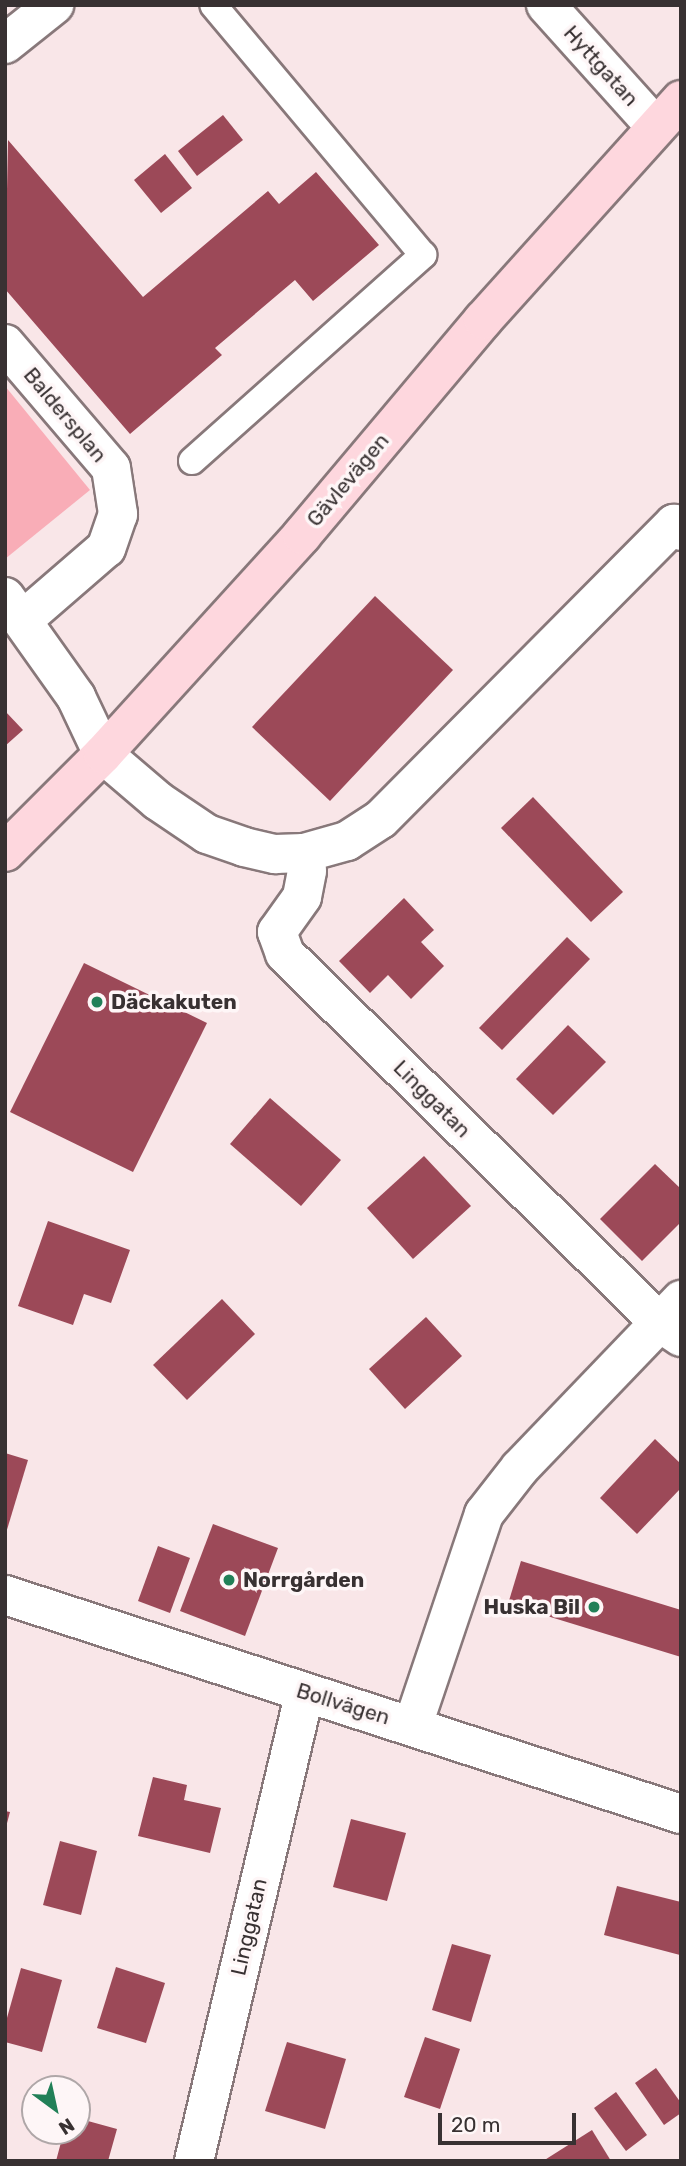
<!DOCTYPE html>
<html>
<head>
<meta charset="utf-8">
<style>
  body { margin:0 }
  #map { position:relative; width:686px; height:2166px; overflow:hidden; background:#f9e6e8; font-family:Rubik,sans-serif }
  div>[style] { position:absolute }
  .green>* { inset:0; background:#f9adb7 }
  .building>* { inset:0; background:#9c4958 }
  .roads { filter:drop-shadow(2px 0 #88787a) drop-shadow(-2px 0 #88787a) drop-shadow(0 2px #88787a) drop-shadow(0 -2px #88787a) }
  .service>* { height:26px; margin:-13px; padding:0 13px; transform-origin:13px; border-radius:13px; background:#fff }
  .minor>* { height:38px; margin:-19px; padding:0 19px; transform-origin:19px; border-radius:19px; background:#fff }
  .secondary>* { height:38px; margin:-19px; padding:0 19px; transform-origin:19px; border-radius:19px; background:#fed7de }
  .dots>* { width:19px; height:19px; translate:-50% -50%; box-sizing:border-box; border:4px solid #fef6f7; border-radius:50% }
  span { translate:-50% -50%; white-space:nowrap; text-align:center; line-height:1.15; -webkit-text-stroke:7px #fef6f7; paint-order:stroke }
  .street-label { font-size:21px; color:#383132 }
  .poi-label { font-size:21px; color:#383132; font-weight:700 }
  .left { translate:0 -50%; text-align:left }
  .right { translate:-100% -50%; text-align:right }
  .frame { position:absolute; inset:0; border:7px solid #383132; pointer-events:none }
  .north { position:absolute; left:21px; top:2075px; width:70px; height:70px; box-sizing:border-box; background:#fef6f7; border:2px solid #afa7a8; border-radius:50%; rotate:147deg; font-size:19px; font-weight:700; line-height:28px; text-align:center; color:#383132 }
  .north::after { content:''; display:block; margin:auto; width:24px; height:32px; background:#228058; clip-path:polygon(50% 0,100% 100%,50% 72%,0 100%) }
  .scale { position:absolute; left:438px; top:2113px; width:138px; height:32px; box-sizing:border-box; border:4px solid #383132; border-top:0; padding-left:9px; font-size:21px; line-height:24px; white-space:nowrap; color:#383132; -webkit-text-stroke:5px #fef6f7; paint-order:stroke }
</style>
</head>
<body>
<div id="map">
  <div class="green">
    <div style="clip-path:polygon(5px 386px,90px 490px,5px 559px)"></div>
  </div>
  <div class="building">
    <div style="clip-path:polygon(223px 115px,243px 140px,197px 176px,178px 151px)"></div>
    <div style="clip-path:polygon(8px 140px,143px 297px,268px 191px,279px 204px,316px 172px,379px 245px,313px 301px,295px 280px,215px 348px,222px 355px,130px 434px,5px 289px)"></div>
    <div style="clip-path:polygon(165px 154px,192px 188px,161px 213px,134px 180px)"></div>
    <div style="clip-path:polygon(375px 596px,453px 670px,330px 801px,252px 727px)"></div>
    <div style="clip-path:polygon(5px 711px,23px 730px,5px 746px)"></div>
    <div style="clip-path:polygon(533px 797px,623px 892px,591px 922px,501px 828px)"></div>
    <div style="clip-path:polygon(404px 898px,434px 930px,421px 942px,444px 966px,411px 999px,388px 975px,370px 993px,339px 961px)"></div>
    <div style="clip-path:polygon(567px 937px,590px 959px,502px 1050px,479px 1028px)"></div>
    <div style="clip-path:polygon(84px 963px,207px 1023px,133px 1172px,10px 1112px)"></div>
    <div style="clip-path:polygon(568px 1025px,606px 1062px,553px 1115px,516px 1079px)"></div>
    <div style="clip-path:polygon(270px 1098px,341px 1160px,301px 1206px,230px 1144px)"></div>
    <div style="clip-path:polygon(424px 1156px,471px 1206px,413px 1259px,367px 1208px)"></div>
    <div style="clip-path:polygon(655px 1164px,681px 1189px,681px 1222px,642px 1261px,600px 1219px)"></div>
    <div style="clip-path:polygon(48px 1221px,130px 1250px,111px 1303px,84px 1294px,73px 1325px,18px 1306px)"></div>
    <div style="clip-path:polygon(222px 1299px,255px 1334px,187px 1400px,153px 1365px)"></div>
    <div style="clip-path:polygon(426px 1317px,462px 1356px,405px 1409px,369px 1369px)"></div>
    <div style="clip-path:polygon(655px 1439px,681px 1464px,681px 1488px,637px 1534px,600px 1498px)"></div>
    <div style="clip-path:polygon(5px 1453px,28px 1460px,6px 1533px,5px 1533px)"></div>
    <div style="clip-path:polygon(213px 1524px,278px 1548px,245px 1636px,180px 1611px)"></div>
    <div style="clip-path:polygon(158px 1546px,190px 1558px,170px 1613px,138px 1601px)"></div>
    <div style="clip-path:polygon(521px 1561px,681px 1610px,681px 1657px,508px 1604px)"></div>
    <div style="clip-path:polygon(153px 1777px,187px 1785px,184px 1800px,221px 1808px,210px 1853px,138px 1836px)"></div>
    <div style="clip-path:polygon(5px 1811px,10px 1812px,6px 1827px,5px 1827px)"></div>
    <div style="clip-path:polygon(351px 1819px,406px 1833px,387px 1901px,333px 1887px)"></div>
    <div style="clip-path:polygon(60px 1841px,97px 1851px,81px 1915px,43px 1905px)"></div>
    <div style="clip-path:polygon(617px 1886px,681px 1902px,680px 1955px,604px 1935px)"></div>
    <div style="clip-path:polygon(452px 1944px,491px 1955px,471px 2022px,432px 2010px)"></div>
    <div style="clip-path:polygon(116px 1967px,165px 1983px,146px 2043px,97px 2028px)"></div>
    <div style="clip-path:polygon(21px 1968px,62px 1980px,42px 2052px,5px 2042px,5px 2025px)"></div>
    <div style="clip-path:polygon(425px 2037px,460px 2049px,440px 2109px,404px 2097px)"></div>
    <div style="clip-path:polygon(287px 2042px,346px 2059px,325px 2129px,265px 2111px)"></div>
    <div style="clip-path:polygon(656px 2068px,681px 2103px,681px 2113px,664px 2125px,635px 2083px)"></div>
    <div style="clip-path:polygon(616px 2092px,647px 2135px,626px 2151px,594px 2108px)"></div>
    <div style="clip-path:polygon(77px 2118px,117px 2129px,108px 2161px,56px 2161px,64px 2131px,77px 2131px)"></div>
    <div style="clip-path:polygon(592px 2130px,611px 2161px,543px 2161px)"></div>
  </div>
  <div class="roads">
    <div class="service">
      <div style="left:192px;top:461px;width:310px;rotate:-41.7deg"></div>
      <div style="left:423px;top:255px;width:326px;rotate:-130deg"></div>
    </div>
    <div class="minor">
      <div style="left:546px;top:5px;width:164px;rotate:48deg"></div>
      <div style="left:5px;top:44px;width:63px;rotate:-38.5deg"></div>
      <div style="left:5px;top:344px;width:163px;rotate:49.5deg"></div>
      <div style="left:111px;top:468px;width:47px;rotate:81.3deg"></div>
      <div style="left:118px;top:514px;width:36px;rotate:109deg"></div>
      <div style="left:106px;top:548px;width:108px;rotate:139.1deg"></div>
      <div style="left:5px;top:597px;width:123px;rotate:54.6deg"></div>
      <div style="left:76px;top:697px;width:63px;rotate:64.7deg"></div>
      <div style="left:103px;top:754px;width:72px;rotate:40.5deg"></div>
      <div style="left:158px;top:801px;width:59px;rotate:34deg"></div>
      <div style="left:207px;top:834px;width:39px;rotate:19deg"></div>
      <div style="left:244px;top:847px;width:32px;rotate:13deg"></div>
      <div style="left:275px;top:854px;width:29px;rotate:-2deg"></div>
      <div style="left:304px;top:853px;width:18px;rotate:81deg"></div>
      <div style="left:307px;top:871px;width:26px;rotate:101deg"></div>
      <div style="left:302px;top:897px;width:43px;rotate:125.5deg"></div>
      <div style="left:277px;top:932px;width:23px;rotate:70deg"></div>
      <div style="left:285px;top:954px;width:525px;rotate:44.54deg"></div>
      <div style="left:659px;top:1322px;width:27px;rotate:34deg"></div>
      <div style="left:304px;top:853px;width:45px;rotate:-15.6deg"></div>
      <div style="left:347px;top:841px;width:40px;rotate:-32.9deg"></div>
      <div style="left:381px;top:819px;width:416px;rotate:-45.2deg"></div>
      <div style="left:674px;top:524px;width:10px;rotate:45deg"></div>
      <div style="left:5px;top:1595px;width:711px;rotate:17.95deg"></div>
      <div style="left:413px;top:1725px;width:223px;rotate:-71.4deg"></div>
      <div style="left:484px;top:1514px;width:58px;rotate:-52deg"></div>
      <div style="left:520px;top:1468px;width:233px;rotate:-46.2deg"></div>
      <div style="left:194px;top:2161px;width:480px;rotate:-76.7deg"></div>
    </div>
    <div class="secondary">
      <div style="left:5px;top:852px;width:139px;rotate:-45deg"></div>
      <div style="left:103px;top:754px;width:296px;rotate:-47.7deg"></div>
      <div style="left:302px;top:535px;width:281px;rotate:-49.9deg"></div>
      <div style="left:483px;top:320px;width:296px;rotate:-48deg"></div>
    </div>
  </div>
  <div class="dots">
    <div style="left:97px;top:1002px;background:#228058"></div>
    <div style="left:229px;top:1580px;background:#228058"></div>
    <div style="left:594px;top:1607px;background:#228058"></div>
  </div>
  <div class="street-label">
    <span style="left:601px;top:66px;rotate:48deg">Hyttgatan</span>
    <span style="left:65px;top:415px;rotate:50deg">Baldersplan</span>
    <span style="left:348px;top:480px;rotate:-50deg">Gävlevägen</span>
    <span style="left:432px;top:1099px;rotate:45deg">Linggatan</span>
    <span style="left:343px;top:1704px;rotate:17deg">Bollvägen</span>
    <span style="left:249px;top:1927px;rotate:-77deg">Linggatan</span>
  </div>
  <div class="poi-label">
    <span class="left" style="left:111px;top:1002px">Däckakuten</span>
    <span class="left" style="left:243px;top:1580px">Norrgården</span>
    <span class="right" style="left:580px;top:1607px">Huska Bil</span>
  </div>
  <div class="frame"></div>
  <div class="north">N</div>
  <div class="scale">20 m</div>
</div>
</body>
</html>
